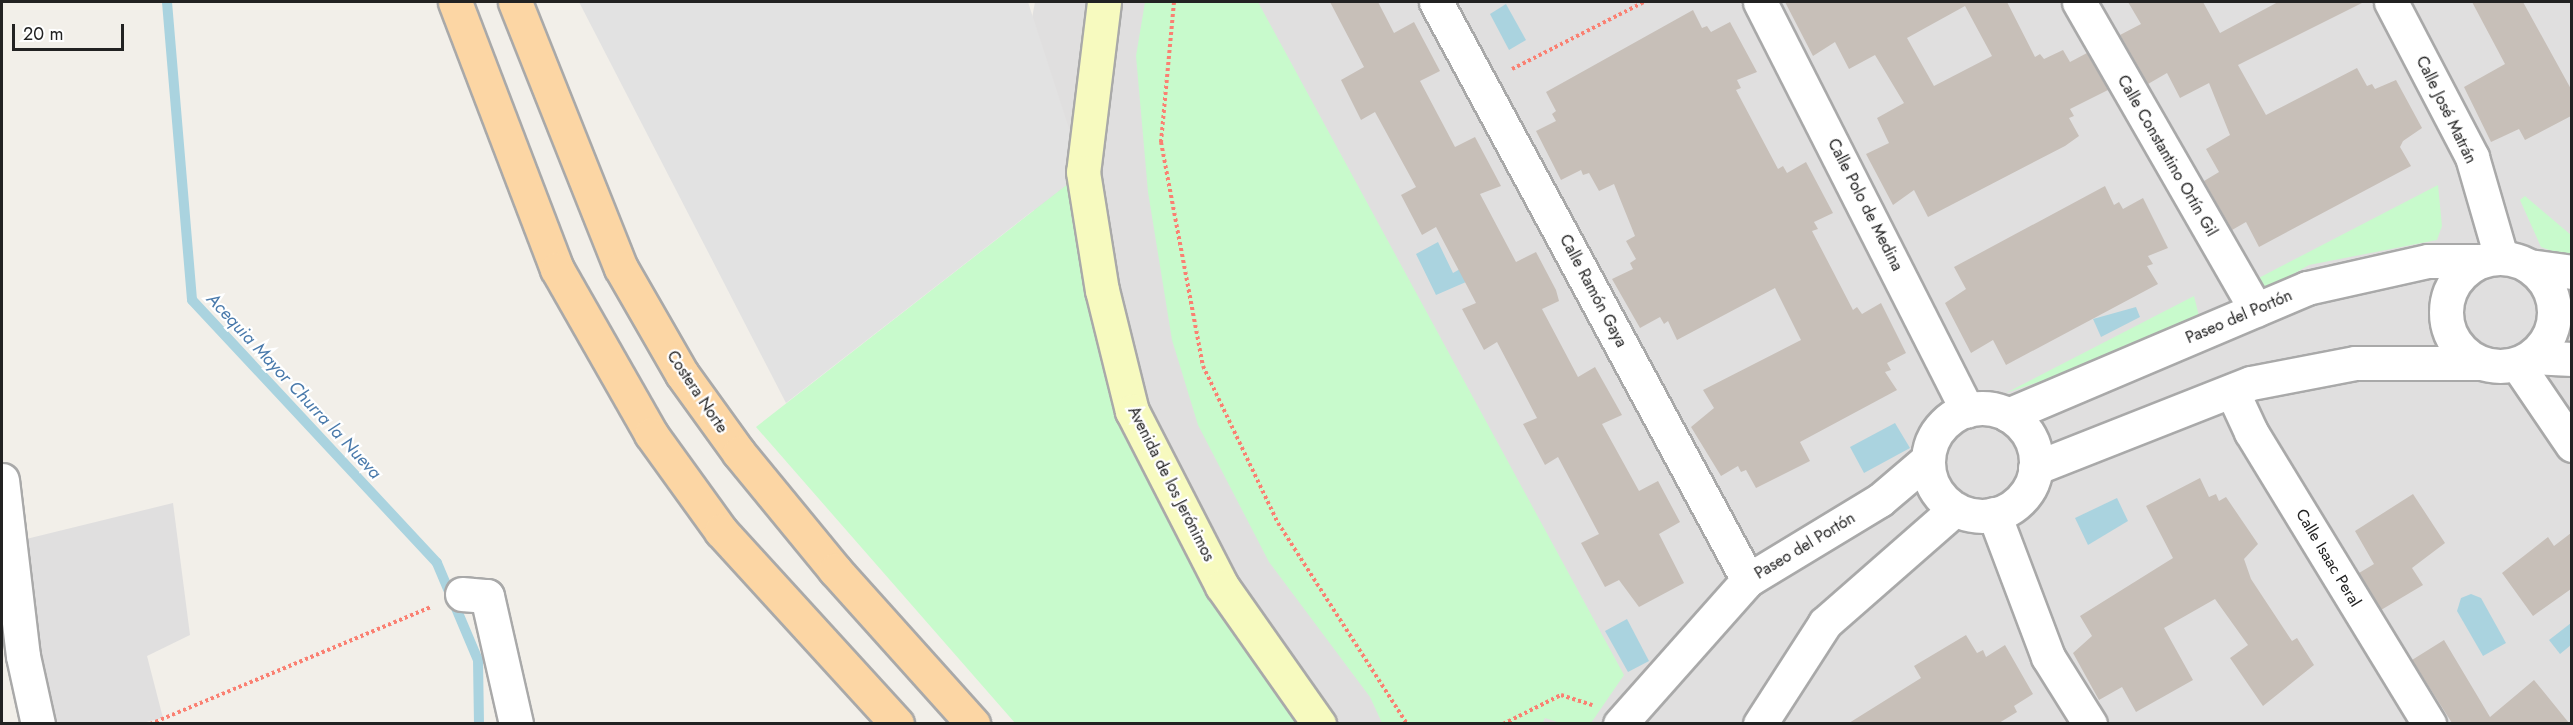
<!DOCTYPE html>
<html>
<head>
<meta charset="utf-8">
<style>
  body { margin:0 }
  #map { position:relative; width:2573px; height:725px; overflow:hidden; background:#f2efe9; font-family:Jost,sans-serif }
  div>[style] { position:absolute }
  .residential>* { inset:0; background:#e0dfdf }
  .park>* { inset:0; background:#c8facc }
  .parking>* { inset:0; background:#e2e2e2 }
  .water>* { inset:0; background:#aad3df }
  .stream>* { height:10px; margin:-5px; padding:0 5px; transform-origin:5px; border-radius:5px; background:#aad3df }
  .building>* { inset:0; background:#c7bfb8 }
  .path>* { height:4px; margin-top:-2px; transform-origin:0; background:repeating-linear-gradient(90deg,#fa8072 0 3px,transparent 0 6px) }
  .roads { filter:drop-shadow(2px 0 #a9a9a9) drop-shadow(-2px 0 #a9a9a9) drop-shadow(0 2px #a9a9a9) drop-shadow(0 -2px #a9a9a9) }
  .street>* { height:33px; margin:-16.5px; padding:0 16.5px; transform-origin:16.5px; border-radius:16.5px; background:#fff }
  .street>.ring { margin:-16.5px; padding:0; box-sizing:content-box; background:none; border:33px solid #fff; border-radius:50% }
  .secondary>* { height:33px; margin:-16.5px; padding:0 16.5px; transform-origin:16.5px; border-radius:16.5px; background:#f7fabf }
  .primary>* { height:33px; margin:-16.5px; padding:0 16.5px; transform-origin:16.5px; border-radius:16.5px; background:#fcd6a4 }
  span { translate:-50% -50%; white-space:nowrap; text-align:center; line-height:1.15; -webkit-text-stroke:4.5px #fff; paint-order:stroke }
  .street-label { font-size:16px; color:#222 }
  .water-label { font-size:18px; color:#4a7aab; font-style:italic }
  .frame { position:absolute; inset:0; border:3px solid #222; pointer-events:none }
  .scale { position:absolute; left:12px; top:24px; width:112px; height:27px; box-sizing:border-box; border:3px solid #222; border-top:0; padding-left:8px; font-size:18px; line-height:21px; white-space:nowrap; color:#222; -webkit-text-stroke:4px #fff; paint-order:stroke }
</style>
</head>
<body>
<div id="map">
  <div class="residential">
    <div style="clip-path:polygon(1035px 2px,2571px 2px,2571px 723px,1089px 723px,1020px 82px)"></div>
    <div style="clip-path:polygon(173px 503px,190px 635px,147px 656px,163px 718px,142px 723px,40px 723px,14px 542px)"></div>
  </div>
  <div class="park">
    <div style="clip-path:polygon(1145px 2px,1258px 2px,1624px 675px,1591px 723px,1560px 723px,1545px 718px,1542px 724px,1382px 723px,1370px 697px,1269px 562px,1198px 425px,1172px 340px,1148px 192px,1136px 56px)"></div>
    <div style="clip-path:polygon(1083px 172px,1132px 411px,1313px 723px,1015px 723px,756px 427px)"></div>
    <div style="clip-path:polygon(2438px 185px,2442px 226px,2437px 240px,2309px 265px,2262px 292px,2249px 283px)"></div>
    <div style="clip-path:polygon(2525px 196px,2571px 235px,2571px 258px,2541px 247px,2520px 200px)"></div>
    <div style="clip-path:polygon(2194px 296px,2200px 320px,2178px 335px,2006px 393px)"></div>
  </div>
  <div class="parking">
    <div style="clip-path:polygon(579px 2px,1028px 2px,1083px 172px,786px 403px)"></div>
  </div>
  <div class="water">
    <div style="clip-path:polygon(1506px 4px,1526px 40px,1509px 50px,1490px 14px)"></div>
    <div style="clip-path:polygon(1438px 242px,1453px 273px,1460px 269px,1466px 282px,1436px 295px,1416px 254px)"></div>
    <div style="clip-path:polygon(2136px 307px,2140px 317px,2101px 337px,2093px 319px)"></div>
    <div style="clip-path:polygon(1895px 423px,1910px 448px,1864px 473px,1850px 447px)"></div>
    <div style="clip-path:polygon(2117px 498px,2128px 521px,2088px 545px,2075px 518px)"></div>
    <div style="clip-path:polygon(2471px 594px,2481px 598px,2506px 643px,2483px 656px,2457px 611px,2461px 598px)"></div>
    <div style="clip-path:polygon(1627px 619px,1649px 661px,1628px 672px,1605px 631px)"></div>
    <div style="clip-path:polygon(2571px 623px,2571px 645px,2560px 654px,2549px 640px)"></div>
  </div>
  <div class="stream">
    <div style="left:167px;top:2px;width:299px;rotate:85.2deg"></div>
    <div style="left:192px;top:300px;width:359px;rotate:47deg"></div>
    <div style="left:437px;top:563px;width:105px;rotate:67.1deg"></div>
    <div style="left:478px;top:660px;width:64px;rotate:89.1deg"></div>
  </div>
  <div class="building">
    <div style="clip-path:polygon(1330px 2px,1378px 2px,1394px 33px,1414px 22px,1440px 71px,1420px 81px,1455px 147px,1475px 137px,1501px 186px,1480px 194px,1516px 262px,1536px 252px,1556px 290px,1559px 301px,1542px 309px,1578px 377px,1595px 367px,1622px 415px,1602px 424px,1639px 491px,1658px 481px,1680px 522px,1659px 534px,1684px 583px,1639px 607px,1619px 580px,1605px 587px,1581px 543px,1599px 534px,1558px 457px,1545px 465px,1523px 424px,1537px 418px,1497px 342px,1484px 350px,1462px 309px,1476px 303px,1436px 227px,1422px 235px,1401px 195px,1416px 187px,1375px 112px,1361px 120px,1341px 80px,1364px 67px)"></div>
    <div style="clip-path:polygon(evenodd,1785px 2px,2007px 2px,2035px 57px,2040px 54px,2044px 59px,2063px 50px,2070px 62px,2087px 53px,2108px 90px,2070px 109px,2074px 116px,2069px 118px,2079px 136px,2065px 146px,1928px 217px,1914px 190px,1893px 205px,1866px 154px,1889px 143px,1877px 118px,1904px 103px,1875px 55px,1849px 69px,1835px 42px,1813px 56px,1785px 2px,1965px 6px,1992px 56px,1934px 86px,1907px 38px,1965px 6px)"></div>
    <div style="clip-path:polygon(2128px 2px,2203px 2px,2220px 33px,2278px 2px,2364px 2px,2238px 65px,2266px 115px,2357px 68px,2367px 86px,2372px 84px,2375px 89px,2396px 80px,2422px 128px,2403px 141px,2400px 147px,2411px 166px,2259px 247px,2246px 222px,2232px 230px,2204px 181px,2219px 172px,2206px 149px,2230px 135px,2209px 83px,2180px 98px,2167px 73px,2148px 84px,2120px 35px,2141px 24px)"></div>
    <div style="clip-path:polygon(2472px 2px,2523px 2px,2571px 89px,2571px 116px,2525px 140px,2519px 129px,2491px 142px,2464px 87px,2505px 64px)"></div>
    <div style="clip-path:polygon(1693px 10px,1702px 28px,1707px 26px,1711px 32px,1730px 22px,1757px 72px,1737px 80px,1741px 88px,1736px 90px,1778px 169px,1783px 166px,1787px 173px,1806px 162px,1833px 213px,1814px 222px,1818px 229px,1812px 231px,1853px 310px,1857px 307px,1862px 314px,1881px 303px,1906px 353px,1887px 363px,1891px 370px,1885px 372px,1897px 390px,1800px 442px,1810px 461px,1756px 488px,1746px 470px,1741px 472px,1738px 466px,1721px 476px,1691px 427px,1714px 408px,1703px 390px,1801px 340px,1775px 288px,1677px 340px,1668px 321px,1664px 324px,1660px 317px,1640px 328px,1612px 279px,1633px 269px,1630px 263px,1636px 259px,1626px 241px,1635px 236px,1614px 184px,1599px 191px,1589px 173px,1583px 175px,1581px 170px,1561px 180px,1536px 131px,1556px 121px,1552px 114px,1556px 111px,1546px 92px)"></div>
    <div style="clip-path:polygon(2105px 186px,2114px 205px,2119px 202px,2123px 209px,2143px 198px,2168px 248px,2148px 256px,2153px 264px,2147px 266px,2158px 284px,2006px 365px,1993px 340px,1971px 353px,1945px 303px,1966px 289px,1954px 267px)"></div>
    <div style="clip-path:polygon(2200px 478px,2209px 497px,2216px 494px,2219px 501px,2226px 497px,2258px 544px,2244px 559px,2251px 579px,2292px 641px,2297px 638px,2314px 665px,2263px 706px,2230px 658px,2248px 645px,2215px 599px,2164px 628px,2193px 680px,2136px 712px,2122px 687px,2099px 700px,2073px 653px,2092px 636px,2080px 616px,2173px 558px,2146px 506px)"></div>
    <div style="clip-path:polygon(2413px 494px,2445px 543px,2412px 568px,2423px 585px,2381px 610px,2359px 573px,2374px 564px,2355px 531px)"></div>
    <div style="clip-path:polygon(2571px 533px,2571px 589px,2533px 616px,2502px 573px,2548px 537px,2554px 546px)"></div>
    <div style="clip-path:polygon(1966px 635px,1977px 653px,1983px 650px,1986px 657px,2005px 645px,2033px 694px,2014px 706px,2017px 712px,1999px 723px,1849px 723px,1921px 678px,1914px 666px)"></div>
    <div style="clip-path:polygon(2444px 640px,2490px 717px,2534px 680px,2569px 723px,2452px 723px,2412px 660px)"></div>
  </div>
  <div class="path">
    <div style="left:1174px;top:2px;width:141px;rotate:95.3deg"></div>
    <div style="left:1161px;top:142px;width:228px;rotate:79.4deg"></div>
    <div style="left:1203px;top:366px;width:174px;rotate:64.5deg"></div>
    <div style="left:1278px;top:523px;width:239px;rotate:57.3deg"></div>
    <div style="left:1512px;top:69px;width:148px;rotate:-26.9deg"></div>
    <div style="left:150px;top:724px;width:304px;rotate:-22.6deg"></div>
    <div style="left:1503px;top:724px;width:65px;rotate:-26.6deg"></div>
    <div style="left:1561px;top:695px;width:33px;rotate:18deg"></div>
  </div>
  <div class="roads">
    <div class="street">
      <div style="left:1436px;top:2px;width:657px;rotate:61.64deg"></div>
      <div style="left:1760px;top:2px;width:458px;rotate:63.1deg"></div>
      <div style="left:2079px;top:2px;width:355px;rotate:60.1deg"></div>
      <div style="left:2391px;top:2px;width:175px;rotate:62.4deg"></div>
      <div style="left:2472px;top:157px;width:104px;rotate:73.8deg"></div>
      <div class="ring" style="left:2446px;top:258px;width:75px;height:75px"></div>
      <div style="left:2529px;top:266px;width:43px;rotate:7.9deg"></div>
      <div style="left:2531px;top:357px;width:41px;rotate:2.8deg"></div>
      <div style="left:2517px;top:364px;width:98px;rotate:55.8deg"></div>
      <div style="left:2232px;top:391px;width:45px;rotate:65.1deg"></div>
      <div style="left:2251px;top:432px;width:342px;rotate:58.6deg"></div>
      <div class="ring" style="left:1928px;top:408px;width:75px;height:75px"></div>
      <div style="left:2008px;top:415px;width:325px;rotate:-23deg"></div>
      <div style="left:2307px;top:288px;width:124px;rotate:-12.6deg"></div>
      <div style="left:2428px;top:261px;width:53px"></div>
      <div style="left:2035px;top:468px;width:232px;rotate:-21.5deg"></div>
      <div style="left:2251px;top:383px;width:106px;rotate:-10.9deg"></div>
      <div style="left:2355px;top:363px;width:124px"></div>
      <div style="left:2px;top:480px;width:177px;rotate:83.2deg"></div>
      <div style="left:23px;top:656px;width:70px;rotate:77.6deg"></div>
      <div style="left:1994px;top:514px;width:153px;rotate:69.3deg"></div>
      <div style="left:2048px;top:657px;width:79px;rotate:57.9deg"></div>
      <div style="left:462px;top:594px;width:25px;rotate:5deg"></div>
      <div style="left:487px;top:596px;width:131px;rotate:77.2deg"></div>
      <div style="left:1620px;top:724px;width:193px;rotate:-48.4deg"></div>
      <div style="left:1748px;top:580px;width:154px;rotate:-31.2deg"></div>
      <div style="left:1880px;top:500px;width:62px;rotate:-40.4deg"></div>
      <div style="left:1760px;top:724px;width:120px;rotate:-57.2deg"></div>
      <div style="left:1825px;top:623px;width:173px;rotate:-41.2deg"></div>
    </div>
    <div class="secondary">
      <div style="left:1104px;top:2px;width:171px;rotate:97deg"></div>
      <div style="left:1083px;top:172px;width:120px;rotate:80.9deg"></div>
      <div style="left:1102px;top:290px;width:125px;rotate:76.1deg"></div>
      <div style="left:1132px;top:411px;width:197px;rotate:62.8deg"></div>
      <div style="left:1222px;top:586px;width:169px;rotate:54.9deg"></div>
    </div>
    <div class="primary">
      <div style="left:455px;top:2px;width:286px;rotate:69.1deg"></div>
      <div style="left:557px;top:269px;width:190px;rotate:60.3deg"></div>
      <div style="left:651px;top:434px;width:120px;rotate:54.2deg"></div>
      <div style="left:721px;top:531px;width:261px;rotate:47.6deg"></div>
      <div style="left:515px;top:2px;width:286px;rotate:68.3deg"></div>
      <div style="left:621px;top:268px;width:122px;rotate:60.1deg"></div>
      <div style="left:682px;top:374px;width:97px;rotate:54.2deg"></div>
      <div style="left:739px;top:453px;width:151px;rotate:50.6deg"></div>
      <div style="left:835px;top:570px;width:207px;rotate:48.1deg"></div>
    </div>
  </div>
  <div class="street-label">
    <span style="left:2446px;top:110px;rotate:64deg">Calle José Matrán</span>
    <span style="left:2167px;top:156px;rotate:60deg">Calle Constantino Ortín Gil</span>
    <span style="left:1865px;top:205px;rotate:63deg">Calle Polo de Medina</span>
    <span style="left:1593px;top:291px;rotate:62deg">Calle Ramón Gaya</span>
    <span style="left:2239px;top:317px;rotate:-23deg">Paseo del Portón</span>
    <span style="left:697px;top:392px;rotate:56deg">Costera Norte</span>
    <span style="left:1171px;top:484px;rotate:63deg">Avenida de los Jerónimos</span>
    <span style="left:1805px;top:546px;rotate:-31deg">Paseo del Portón</span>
    <span style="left:2328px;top:558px;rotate:59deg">Calle Isaac Peral</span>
  </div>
  <div class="water-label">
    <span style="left:294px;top:386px;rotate:47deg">Acequia Mayor Churra la Nueva</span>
  </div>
  <div class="frame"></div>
  <div class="scale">20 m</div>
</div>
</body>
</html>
